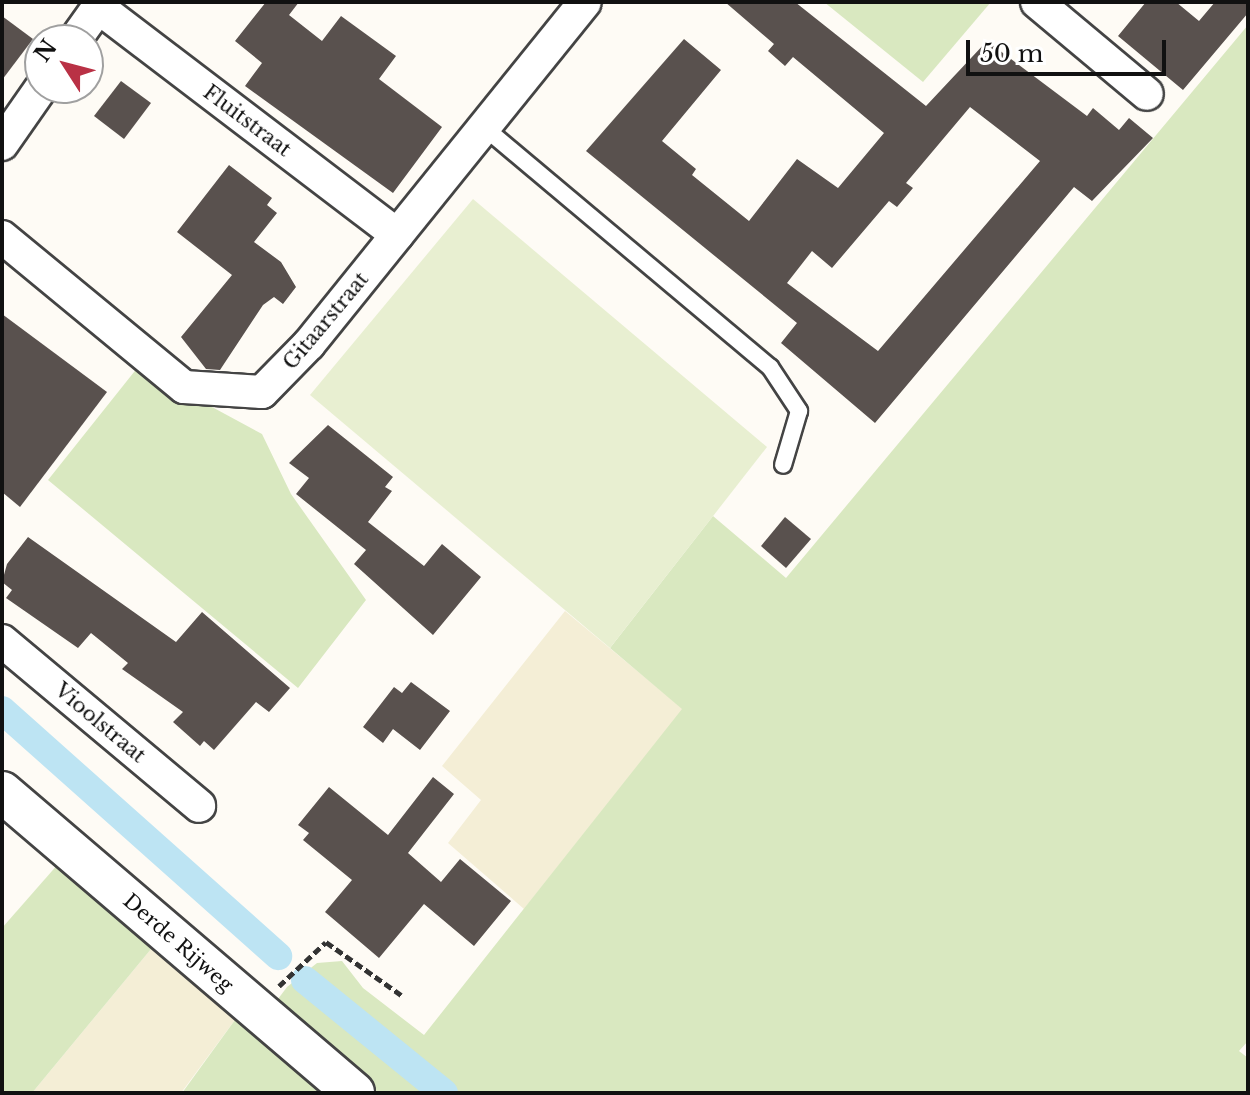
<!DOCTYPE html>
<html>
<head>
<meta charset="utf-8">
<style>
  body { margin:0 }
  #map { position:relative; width:1250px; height:1095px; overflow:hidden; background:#fefbf5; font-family:"Libre Baskerville",serif }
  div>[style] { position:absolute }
  .farmland>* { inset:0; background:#f4eed6 }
  .green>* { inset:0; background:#d9e8c0 }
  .pitch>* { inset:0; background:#e8efd1 }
  .canal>* { height:28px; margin:-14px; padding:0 14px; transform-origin:14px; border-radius:14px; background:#bde4f3 }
  .building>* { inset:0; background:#59514e }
  .path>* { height:5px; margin-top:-2.5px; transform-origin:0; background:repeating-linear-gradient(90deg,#333 0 8px,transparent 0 12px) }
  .roads { filter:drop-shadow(2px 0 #444) drop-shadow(-2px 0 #444) drop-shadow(0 2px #444) drop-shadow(0 -2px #444) }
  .service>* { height:16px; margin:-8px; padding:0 8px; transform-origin:8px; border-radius:8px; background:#fff }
  .minor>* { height:32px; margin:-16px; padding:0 16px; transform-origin:16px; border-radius:16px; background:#fff }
  .tertiary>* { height:40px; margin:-20px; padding:0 20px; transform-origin:20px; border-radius:20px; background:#fff }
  span { translate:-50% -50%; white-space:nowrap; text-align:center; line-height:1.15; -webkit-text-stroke:8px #fff; paint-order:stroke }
  .street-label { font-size:20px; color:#111 }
  .frame { position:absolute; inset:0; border:4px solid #111; pointer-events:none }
  .north { position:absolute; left:24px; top:24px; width:80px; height:80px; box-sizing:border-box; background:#fff; border:2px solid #a0a0a0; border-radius:50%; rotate:306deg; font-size:22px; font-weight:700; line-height:32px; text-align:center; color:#111 }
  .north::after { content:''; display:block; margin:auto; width:28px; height:36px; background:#b93145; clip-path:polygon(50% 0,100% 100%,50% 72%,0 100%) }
  .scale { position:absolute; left:966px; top:40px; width:200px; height:36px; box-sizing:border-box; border:4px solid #111; border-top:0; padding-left:10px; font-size:24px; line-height:28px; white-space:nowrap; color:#111; -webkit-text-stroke:6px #fff; paint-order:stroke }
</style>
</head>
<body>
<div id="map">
  <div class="farmland">
    <div style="clip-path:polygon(565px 611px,683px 709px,524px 909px,448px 843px,481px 800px,442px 766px)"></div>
    <div style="clip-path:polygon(156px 943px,240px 1013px,181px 1093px,32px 1093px)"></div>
  </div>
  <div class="green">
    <div style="clip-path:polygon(824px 2px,991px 2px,923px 82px)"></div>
    <div style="clip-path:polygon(1248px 25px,1248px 1041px,1239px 1051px,1248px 1058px,1248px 1093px,376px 1093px,288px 1018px,275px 1003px,287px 987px,317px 963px,342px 961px,363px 988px,424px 1035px,682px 709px,610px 648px,713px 516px,786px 578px)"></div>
    <div style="clip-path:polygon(138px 367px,262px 434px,291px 494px,366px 600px,298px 688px,48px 480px)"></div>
    <div style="clip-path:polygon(59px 863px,156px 943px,32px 1093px,2px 1093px,2px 928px)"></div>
    <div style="clip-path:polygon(240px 1013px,331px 1093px,182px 1093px)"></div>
  </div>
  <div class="pitch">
    <div style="clip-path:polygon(473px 199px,767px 447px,610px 648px,310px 395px)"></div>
  </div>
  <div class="canal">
    <div style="left:2px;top:710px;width:370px;rotate:41.7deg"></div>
    <div style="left:305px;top:980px;width:179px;rotate:39.1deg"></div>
  </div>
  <div class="building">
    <div style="clip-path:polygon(266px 2px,299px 2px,289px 15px,322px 41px,341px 16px,396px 56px,379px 79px,442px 127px,393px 193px,245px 86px,262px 63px,235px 41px)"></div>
    <div style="clip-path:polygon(evenodd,725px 2px,795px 2px,926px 106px,987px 41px,1087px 116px,1093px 108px,1119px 130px,1129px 118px,1153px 138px,1092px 201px,1074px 187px,875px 423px,781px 343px,797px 323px,586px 151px,684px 39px,721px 70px,662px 141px,696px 169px,692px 175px,749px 221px,797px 159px,838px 188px,884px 133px,793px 57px,785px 66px,768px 51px,774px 44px,725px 2px,970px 107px,1040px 161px,878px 351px,787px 283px,812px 251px,832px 268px,889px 201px,897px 207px,913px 188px,906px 183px,970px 107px)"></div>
    <div style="clip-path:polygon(1146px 2px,1176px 2px,1199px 21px,1215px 2px,1248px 2px,1248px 13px,1183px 90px,1118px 36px)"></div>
    <div style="clip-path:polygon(2px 16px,33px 39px,2px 80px)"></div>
    <div style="clip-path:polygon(121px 81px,151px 103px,124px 139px,94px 116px)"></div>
    <div style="clip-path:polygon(229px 165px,272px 198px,267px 205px,277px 213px,254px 242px,281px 262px,296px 287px,283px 304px,274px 297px,263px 305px,220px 370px,206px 369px,181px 337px,232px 275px,177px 232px)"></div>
    <div style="clip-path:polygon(2px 314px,107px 392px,20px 507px,2px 492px)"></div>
    <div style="clip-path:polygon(328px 425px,393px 477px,385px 487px,392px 491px,368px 522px,424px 566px,442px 544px,481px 577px,433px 635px,354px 564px,366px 550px,296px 494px,309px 478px,289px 463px)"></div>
    <div style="clip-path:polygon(785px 517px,811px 539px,786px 568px,761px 546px)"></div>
    <div style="clip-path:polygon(28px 537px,176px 642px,202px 612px,290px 688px,269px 712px,256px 702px,214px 750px,204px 741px,200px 746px,173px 722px,183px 712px,122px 669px,128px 663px,91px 633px,78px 648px,6px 598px,12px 590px,2px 582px,7px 564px)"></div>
    <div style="clip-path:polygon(411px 682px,450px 711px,420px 750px,393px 729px,383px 743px,363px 727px,394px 687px,402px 693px)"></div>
    <div style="clip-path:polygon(433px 777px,454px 794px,408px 853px,441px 882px,460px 859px,511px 901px,474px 946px,424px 904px,379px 958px,325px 912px,352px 880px,303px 840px,309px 833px,298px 825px,329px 787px,388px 835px)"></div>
  </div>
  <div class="path">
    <div style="left:279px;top:986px;width:64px;rotate:-43.1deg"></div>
    <div style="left:326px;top:942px;width:92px;rotate:35.2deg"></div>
  </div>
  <div class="roads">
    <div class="service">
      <div style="left:485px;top:128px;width:372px;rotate:40deg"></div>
      <div style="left:770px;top:367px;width:53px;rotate:56.6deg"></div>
      <div style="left:799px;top:411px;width:56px;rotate:106.5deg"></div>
    </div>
    <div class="minor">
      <div style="left:1037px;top:2px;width:143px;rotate:39.9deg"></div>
      <div style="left:98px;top:7px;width:376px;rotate:37.3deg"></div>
      <div style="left:75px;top:40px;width:47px;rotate:-54.6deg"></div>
      <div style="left:2px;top:144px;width:68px;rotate:-55.1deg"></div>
      <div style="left:2px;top:237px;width:236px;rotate:39.5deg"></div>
      <div style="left:184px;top:387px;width:78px;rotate:3.7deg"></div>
      <div style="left:262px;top:392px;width:67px;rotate:-45.6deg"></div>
      <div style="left:309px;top:344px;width:439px;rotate:-51.1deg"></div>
      <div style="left:2px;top:641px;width:257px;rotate:39.9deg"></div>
    </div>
    <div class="tertiary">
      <div style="left:2px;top:792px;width:463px;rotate:40.5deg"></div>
    </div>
  </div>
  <div class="street-label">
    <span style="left:247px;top:121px;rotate:37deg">Fluitstraat</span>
    <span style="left:326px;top:321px;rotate:-50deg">Gitaarstraat</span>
    <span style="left:100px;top:723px;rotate:40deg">Vioolstraat</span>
    <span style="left:178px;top:943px;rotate:41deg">Derde Rijweg</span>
  </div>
  <div class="frame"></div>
  <div class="north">N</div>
  <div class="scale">50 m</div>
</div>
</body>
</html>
